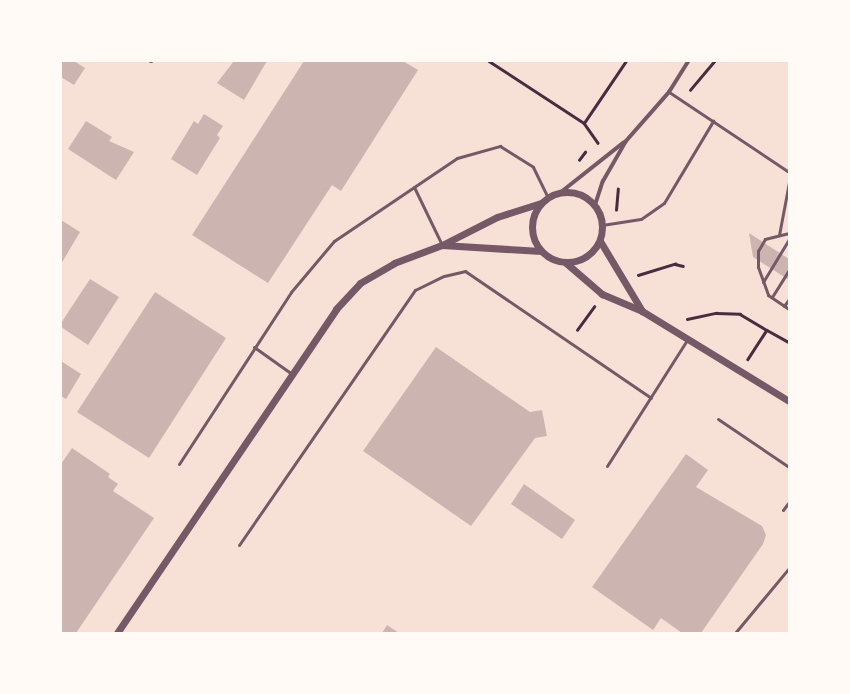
<!DOCTYPE html>
<html>
<head>
<meta charset="utf-8">
<style>
  body { margin:0 }
  #map { position:relative; width:850px; height:694px; overflow:hidden; background:#f7e1d7; font-family:Jost,sans-serif }
  div>[style] { position:absolute }
  .building>* { inset:0; background:#ccb4b1 }
  .path>* { height:2.5px; margin:-1.25px; padding:0 1.25px; transform-origin:1.25px; border-radius:1.25px; background:#4a2c40 }
  .service>* { height:3px; margin:-1.5px; padding:0 1.5px; transform-origin:1.5px; border-radius:1.5px; background:#755966 }
  .minor>* { height:4px; margin:-2px; padding:0 2px; transform-origin:2px; border-radius:2px; background:#755966 }
  .tertiary>* { height:7px; margin:-3.5px; padding:0 3.5px; transform-origin:3.5px; border-radius:3.5px; background:#755966 }
  .tertiary>.ring { margin:-3.5px; padding:0; box-sizing:content-box; background:none; border:7px solid #755966; border-radius:50% }
  span { translate:-50% -50%; white-space:nowrap; text-align:center; line-height:1.15; -webkit-text-stroke:3.5px #fffaf5; paint-order:stroke }
  .frame { position:absolute; inset:0; border:62px solid #fffaf5; pointer-events:none }
</style>
</head>
<body>
<div id="map">
  <div class="building">
    <div style="clip-path:polygon(61px 61px,74px 61px,85px 68px,74px 85px,61px 77px)"></div>
    <div style="clip-path:polygon(234px 61px,267px 61px,244px 100px,217px 83px)"></div>
    <div style="clip-path:polygon(304px 61px,403px 61px,418px 70px,341px 191px,332px 185px,268px 283px,192px 235px)"></div>
    <div style="clip-path:polygon(204px 114px,223px 126px,217px 135px,220px 138px,197px 175px,171px 159px,194px 121px,198px 124px)"></div>
    <div style="clip-path:polygon(86px 121px,112px 137px,109px 141px,134px 152px,116px 180px,68px 149px)"></div>
    <div style="clip-path:polygon(61px 220px,80px 232px,61px 264px)"></div>
    <div style="clip-path:polygon(749px 233px,789px 259px,789px 280px,753px 257px)"></div>
    <div style="clip-path:polygon(90px 279px,119px 297px,88px 345px,61px 327px,61px 323px)"></div>
    <div style="clip-path:polygon(155px 292px,226px 338px,149px 458px,77px 412px)"></div>
    <div style="clip-path:polygon(436px 347px,530px 412px,542px 410px,547px 436px,535px 438px,471px 526px,363px 451px)"></div>
    <div style="clip-path:polygon(61px 361px,81px 374px,66px 399px,61px 396px)"></div>
    <div style="clip-path:polygon(72px 448px,110px 474px,108px 477px,118px 484px,113px 491px,154px 518px,76px 633px,61px 633px,61px 464px)"></div>
    <div style="clip-path:polygon(686px 454px,708px 470px,696px 487px,762px 526px,766px 535px,763px 544px,701px 633px,682px 633px,661px 618px,653px 630px,592px 587px)"></div>
    <div style="clip-path:polygon(524px 484px,575px 520px,562px 539px,511px 504px)"></div>
    <div style="clip-path:polygon(387px 625px,399px 633px,382px 633px)"></div>
  </div>
  <div class="path">
    <div style="left:489px;top:61px;width:113px;rotate:33.1deg"></div>
    <div style="left:584px;top:123px;width:24px;rotate:55deg"></div>
    <div style="left:690px;top:90px;width:38px;rotate:-50deg"></div>
    <div style="left:584px;top:123px;width:75px;rotate:-55.9deg"></div>
    <div style="left:579px;top:160px;width:10px;rotate:-53deg"></div>
    <div style="left:616px;top:210px;width:21px;rotate:-85deg"></div>
    <div style="left:638px;top:275px;width:39px;rotate:-17deg"></div>
    <div style="left:675px;top:264px;width:8px;rotate:14deg"></div>
    <div style="left:687px;top:319px;width:30px;rotate:-12deg"></div>
    <div style="left:716px;top:313px;width:24px;rotate:2deg"></div>
    <div style="left:740px;top:314px;width:31px;rotate:31deg"></div>
    <div style="left:767px;top:330px;width:35px;rotate:123deg"></div>
    <div style="left:577px;top:330px;width:29px;rotate:-54deg"></div>
    <div style="left:767px;top:330px;width:25px;rotate:29deg"></div>
  </div>
  <div class="service">
    <div style="left:150px;top:61px;width:1px"></div>
    <div style="left:669px;top:92px;width:144px;rotate:33.7deg"></div>
    <div style="left:414px;top:187px;width:64px;rotate:64.2deg"></div>
    <div style="left:602px;top:225px;width:39px;rotate:-9deg"></div>
    <div style="left:641px;top:219px;width:28px;rotate:-35deg"></div>
    <div style="left:664px;top:203px;width:96px;rotate:-59.1deg"></div>
    <div style="left:789px;top:233px;width:25px;rotate:166deg"></div>
    <div style="left:765px;top:239px;width:14px;rotate:120deg"></div>
    <div style="left:758px;top:251px;width:16px;rotate:90deg"></div>
    <div style="left:758px;top:267px;width:30px;rotate:70deg"></div>
    <div style="left:768px;top:295px;width:25px;rotate:34deg"></div>
    <div style="left:779px;top:235px;width:54px;rotate:-79.3deg"></div>
    <div style="left:763px;top:282px;width:50px;rotate:-58.8deg"></div>
    <div style="left:772px;top:297px;width:32px;rotate:-58deg"></div>
    <div style="left:784px;top:306px;width:9px;rotate:-54deg"></div>
    <div style="left:254px;top:347px;width:47px;rotate:35.4deg"></div>
    <div style="left:718px;top:419px;width:86px;rotate:34.1deg"></div>
    <div style="left:179px;top:464px;width:205px;rotate:-56.9deg"></div>
    <div style="left:291px;top:292px;width:67px;rotate:-49.9deg"></div>
    <div style="left:334px;top:241px;width:148px;rotate:-34deg"></div>
    <div style="left:457px;top:158px;width:45px;rotate:-15.6deg"></div>
    <div style="left:500px;top:146px;width:39px;rotate:32deg"></div>
    <div style="left:533px;top:167px;width:34px;rotate:64deg"></div>
    <div style="left:607px;top:466px;width:149px;rotate:-57.6deg"></div>
    <div style="left:783px;top:510px;width:10px;rotate:-53deg"></div>
    <div style="left:239px;top:545px;width:310px;rotate:-55.4deg"></div>
    <div style="left:415px;top:290px;width:32px;rotate:-26deg"></div>
    <div style="left:444px;top:276px;width:22px;rotate:-13deg"></div>
    <div style="left:465px;top:271px;width:225px;rotate:34.3deg"></div>
    <div style="left:735px;top:633px;width:85px;rotate:-50.3deg"></div>
  </div>
  <div class="minor">
    <div style="left:561px;top:192px;width:80px;rotate:-38.4deg"></div>
    <div style="left:595px;top:205px;width:25px;rotate:-72deg"></div>
    <div style="left:603px;top:181px;width:46px;rotate:-60.1deg"></div>
    <div style="left:626px;top:141px;width:65px;rotate:-48.7deg"></div>
    <div style="left:669px;top:92px;width:36px;rotate:-58deg"></div>
  </div>
  <div class="tertiary">
    <div class="ring" style="left:532px;top:192px;width:63px;height:63px"></div>
    <div style="left:600px;top:241px;width:82px;rotate:59deg"></div>
    <div style="left:442px;top:245px;width:99px;rotate:3.5deg"></div>
    <div style="left:566px;top:263px;width:48px;rotate:40.7deg"></div>
    <div style="left:602px;top:294px;width:43px;rotate:23deg"></div>
    <div style="left:642px;top:311px;width:172px;rotate:31.5deg"></div>
    <div style="left:117px;top:633px;width:391px;rotate:-55.9deg"></div>
    <div style="left:336px;top:309px;width:35px;rotate:-47deg"></div>
    <div style="left:360px;top:283px;width:39px;rotate:-30deg"></div>
    <div style="left:394px;top:263px;width:51px;rotate:-20.6deg"></div>
    <div style="left:442px;top:245px;width:62px;rotate:-27deg"></div>
    <div style="left:497px;top:217px;width:46px;rotate:-17.7deg"></div>
  </div>
  <div class="frame"></div>
</div>
</body>
</html>
